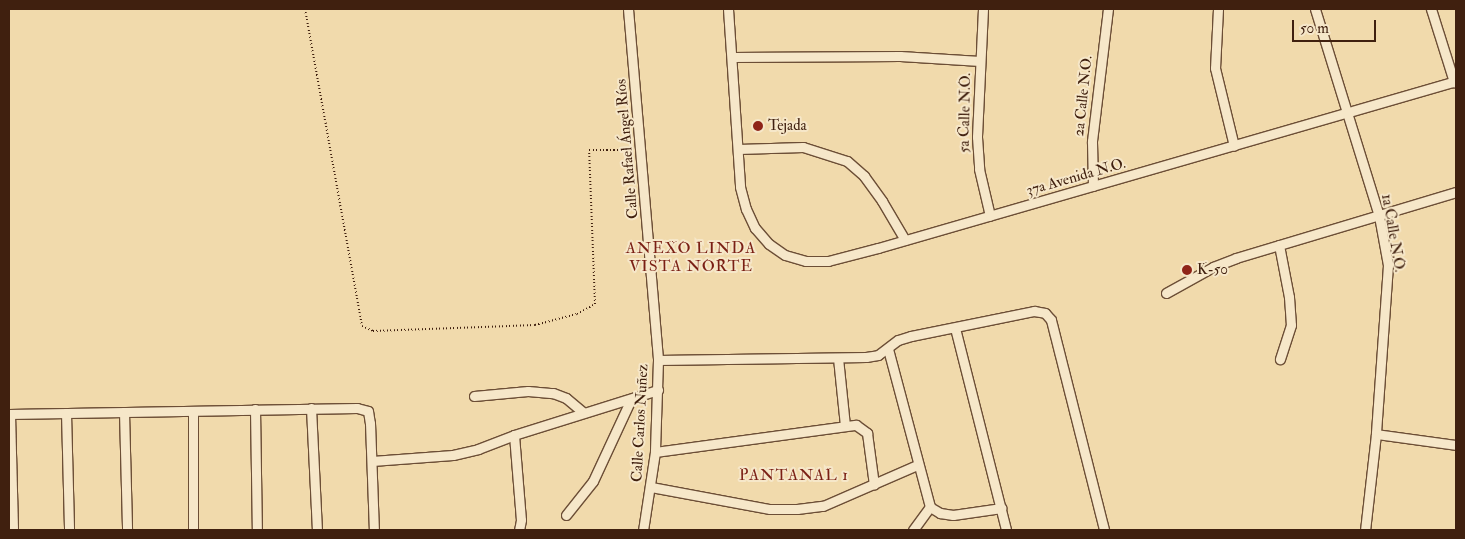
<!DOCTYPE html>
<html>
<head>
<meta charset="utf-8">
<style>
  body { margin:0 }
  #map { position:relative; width:1465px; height:539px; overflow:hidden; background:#f1daac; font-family:"IM FELL Double Pica",serif }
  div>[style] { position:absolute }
  .path>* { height:2px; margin-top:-1px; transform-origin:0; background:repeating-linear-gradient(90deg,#40200f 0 1px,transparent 0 3.5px) }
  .roads { filter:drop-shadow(1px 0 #6c4e36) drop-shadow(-1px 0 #6c4e36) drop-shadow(0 1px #6c4e36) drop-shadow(0 -1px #6c4e36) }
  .minor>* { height:9px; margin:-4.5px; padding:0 4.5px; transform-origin:4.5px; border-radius:4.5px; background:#f6e7c9 }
  .dots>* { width:14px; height:14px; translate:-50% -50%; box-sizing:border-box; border:2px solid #f6e7c9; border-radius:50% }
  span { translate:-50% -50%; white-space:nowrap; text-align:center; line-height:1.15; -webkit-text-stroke:4px #f6e7c9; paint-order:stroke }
  .street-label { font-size:15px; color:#40200f }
  .poi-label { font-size:15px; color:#40200f }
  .left { translate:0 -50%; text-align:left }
  .neighbourhood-label { font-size:16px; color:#7a1f14; letter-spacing:1px }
  .frame { position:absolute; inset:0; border:10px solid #40200f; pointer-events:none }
  .scale { position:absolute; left:1292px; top:20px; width:84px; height:22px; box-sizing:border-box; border:2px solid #40200f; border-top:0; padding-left:6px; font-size:15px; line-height:18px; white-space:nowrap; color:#40200f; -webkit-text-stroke:4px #f6e7c9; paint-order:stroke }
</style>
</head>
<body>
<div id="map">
  <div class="path">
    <div style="left:305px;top:9px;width:322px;rotate:79.8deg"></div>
    <div style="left:362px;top:326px;width:12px;rotate:24deg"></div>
    <div style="left:373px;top:331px;width:162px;rotate:-2.1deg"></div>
    <div style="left:535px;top:325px;width:43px;rotate:-14.7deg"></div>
    <div style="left:577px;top:314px;width:21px;rotate:-29deg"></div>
    <div style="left:595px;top:304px;width:154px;rotate:-92.2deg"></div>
    <div style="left:589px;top:150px;width:40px"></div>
  </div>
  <div class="roads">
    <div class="minor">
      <div style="left:628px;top:9px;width:352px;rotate:85.1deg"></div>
      <div style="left:658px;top:360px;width:92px;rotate:91.9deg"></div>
      <div style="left:655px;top:452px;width:79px;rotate:98.7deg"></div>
      <div style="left:728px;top:9px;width:178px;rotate:86.1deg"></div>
      <div style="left:740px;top:187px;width:23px;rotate:75deg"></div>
      <div style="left:746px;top:209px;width:21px;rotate:65deg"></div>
      <div style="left:755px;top:228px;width:21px;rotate:49deg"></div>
      <div style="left:769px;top:244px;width:19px;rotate:35deg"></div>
      <div style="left:785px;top:255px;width:22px;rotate:16deg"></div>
      <div style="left:806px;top:261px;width:22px"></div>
      <div style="left:828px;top:261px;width:52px;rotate:-14.6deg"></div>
      <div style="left:878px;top:248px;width:602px;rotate:-16.12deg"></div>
      <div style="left:983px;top:9px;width:128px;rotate:92.7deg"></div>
      <div style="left:977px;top:137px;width:32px;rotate:86deg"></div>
      <div style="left:979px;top:169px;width:48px;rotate:76.8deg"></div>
      <div style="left:1218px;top:9px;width:59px;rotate:92.9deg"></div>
      <div style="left:1215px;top:68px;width:80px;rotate:76.3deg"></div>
      <div style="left:1315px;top:9px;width:217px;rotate:72.8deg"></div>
      <div style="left:1379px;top:216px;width:50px;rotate:79.6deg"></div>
      <div style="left:1388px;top:265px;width:169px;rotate:94.1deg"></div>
      <div style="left:1376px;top:434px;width:97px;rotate:96.5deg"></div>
      <div style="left:1431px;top:9px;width:77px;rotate:72.5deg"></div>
      <div style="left:732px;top:57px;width:168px;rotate:-0.3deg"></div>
      <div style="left:900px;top:56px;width:80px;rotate:3.6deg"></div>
      <div style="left:738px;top:149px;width:65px;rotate:-1.8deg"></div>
      <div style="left:803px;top:147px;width:46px;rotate:17.7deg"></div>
      <div style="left:847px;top:161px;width:23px;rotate:41deg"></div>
      <div style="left:864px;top:176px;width:31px;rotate:54deg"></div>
      <div style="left:882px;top:201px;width:45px;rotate:59.5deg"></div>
      <div style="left:1093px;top:186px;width:45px;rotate:-91.3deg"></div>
      <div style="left:1092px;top:141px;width:133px;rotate:-83.1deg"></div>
      <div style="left:1279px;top:245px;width:53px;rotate:79.1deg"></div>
      <div style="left:1289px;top:297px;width:28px;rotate:86deg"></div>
      <div style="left:1291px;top:325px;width:36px;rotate:108deg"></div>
      <div style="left:1166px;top:293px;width:54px;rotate:-29deg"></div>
      <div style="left:1213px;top:267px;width:25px;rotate:-21deg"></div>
      <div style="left:1236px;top:258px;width:230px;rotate:-16.7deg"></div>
      <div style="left:955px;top:328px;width:208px;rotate:75.8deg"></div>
      <div style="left:888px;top:349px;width:163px;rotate:75.1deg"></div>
      <div style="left:930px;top:507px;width:12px;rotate:31deg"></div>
      <div style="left:940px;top:513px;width:13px;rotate:9deg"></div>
      <div style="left:953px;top:515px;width:49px;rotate:-8.3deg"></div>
      <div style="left:838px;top:358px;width:68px;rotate:84.1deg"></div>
      <div style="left:658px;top:360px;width:208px;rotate:-0.8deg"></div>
      <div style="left:866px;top:357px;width:12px;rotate:-9deg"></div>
      <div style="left:878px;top:355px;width:25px;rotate:-37deg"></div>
      <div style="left:898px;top:340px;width:14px;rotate:-17deg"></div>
      <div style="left:911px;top:336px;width:126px;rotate:-11.5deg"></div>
      <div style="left:1034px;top:311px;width:11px;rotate:10deg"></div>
      <div style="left:1045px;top:313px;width:9px;rotate:49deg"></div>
      <div style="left:1051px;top:320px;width:217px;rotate:75.8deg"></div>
      <div style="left:474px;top:396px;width:54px;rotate:-5.3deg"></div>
      <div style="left:528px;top:391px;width:25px;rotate:5deg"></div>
      <div style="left:553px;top:393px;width:14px;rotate:21deg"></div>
      <div style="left:566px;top:398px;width:23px;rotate:40deg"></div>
      <div style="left:311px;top:408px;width:122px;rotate:87.2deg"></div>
      <div style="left:255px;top:409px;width:121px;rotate:89.1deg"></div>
      <div style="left:124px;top:412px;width:118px;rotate:88.5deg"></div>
      <div style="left:66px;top:413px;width:117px;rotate:88.5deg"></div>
      <div style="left:9px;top:414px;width:348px;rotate:-1deg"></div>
      <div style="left:357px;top:408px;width:11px;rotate:15deg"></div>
      <div style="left:368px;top:411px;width:12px;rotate:81deg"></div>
      <div style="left:370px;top:423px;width:107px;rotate:87.9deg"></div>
      <div style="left:10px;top:414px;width:116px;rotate:88.5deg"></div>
      <div style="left:1376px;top:434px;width:81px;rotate:7.8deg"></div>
      <div style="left:514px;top:435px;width:85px;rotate:85.3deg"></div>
      <div style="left:521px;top:520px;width:10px;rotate:101deg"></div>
      <div style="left:655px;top:452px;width:203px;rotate:-7.7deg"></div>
      <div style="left:856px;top:425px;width:14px;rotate:36deg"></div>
      <div style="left:867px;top:433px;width:52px;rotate:82.3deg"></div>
      <div style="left:372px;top:461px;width:81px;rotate:-4.2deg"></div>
      <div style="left:453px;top:455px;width:26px;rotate:-13deg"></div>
      <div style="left:478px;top:449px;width:39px;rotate:-21deg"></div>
      <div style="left:514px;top:435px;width:151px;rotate:-17.4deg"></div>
      <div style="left:651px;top:487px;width:121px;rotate:10.5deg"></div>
      <div style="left:770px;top:509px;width:27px"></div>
      <div style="left:797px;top:509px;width:26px;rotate:-7deg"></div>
      <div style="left:823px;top:506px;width:103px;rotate:-23.6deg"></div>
      <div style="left:566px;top:515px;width:43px;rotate:-51.5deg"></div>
      <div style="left:593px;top:481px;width:90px;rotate:-65.1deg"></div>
      <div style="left:193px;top:530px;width:119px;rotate:-90deg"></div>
      <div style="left:913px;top:530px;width:29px;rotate:-54deg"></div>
    </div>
  </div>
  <div class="dots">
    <div style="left:758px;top:126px;background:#8f2418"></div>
    <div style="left:1187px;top:270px;background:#8f2418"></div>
  </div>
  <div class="street-label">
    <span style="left:1083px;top:96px;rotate:-84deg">2a Calle N.O.</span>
    <span style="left:965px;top:113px;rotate:-89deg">5a Calle N.O.</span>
    <span style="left:627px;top:149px;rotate:-95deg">Calle Rafael Ángel Ríos</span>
    <span style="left:1076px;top:177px;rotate:-16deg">37a Avenida N.O.</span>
    <span style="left:1393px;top:233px;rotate:80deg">1a Calle N.O.</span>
    <span style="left:640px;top:423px;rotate:-87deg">Calle Carlos Nuñez</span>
  </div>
  <div class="poi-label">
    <span class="left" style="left:768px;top:126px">Tejada</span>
    <span class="left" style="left:1197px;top:270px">K-50</span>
  </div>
  <div class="neighbourhood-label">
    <span style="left:691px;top:257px">ANEXO LINDA<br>VISTA NORTE</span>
    <span style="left:794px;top:475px">PANTANAL 1</span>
  </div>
  <div class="frame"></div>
  <div class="scale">50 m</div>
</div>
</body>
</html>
